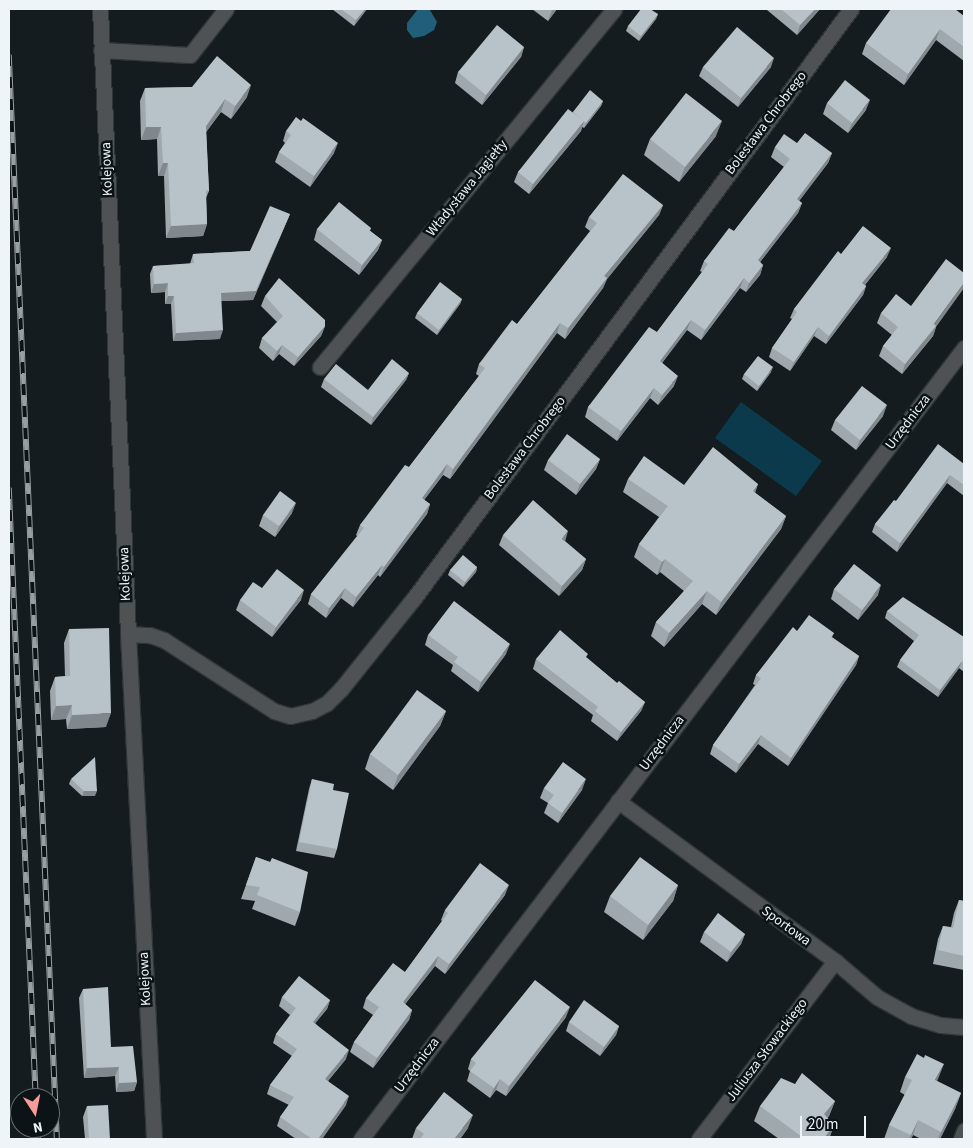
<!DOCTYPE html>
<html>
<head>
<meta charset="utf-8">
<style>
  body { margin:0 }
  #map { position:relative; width:973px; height:1148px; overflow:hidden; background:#141c20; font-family:"Source Sans 3",sans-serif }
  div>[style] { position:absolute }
  .green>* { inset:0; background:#0c3a4d }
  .water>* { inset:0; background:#215e79 }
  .roads { filter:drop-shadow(1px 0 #2e363a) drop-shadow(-1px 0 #2e363a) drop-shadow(0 1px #2e363a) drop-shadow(0 -1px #2e363a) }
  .minor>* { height:15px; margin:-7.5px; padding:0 7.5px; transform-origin:7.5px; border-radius:7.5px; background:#4e5254 }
  .rail>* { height:5.5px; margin-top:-2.75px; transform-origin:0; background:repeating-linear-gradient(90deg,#0b1317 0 11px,#989fa2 0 22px); box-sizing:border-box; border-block:1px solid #989fa2 }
  .wall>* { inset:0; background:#9ea8ad }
  .shaded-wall>* { inset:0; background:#81888d }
  .building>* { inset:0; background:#b8c3c9 }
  span { translate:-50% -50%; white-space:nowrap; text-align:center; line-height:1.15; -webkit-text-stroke:5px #0b1317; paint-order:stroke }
  .street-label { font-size:14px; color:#eef4f7 }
  .frame { position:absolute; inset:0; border:10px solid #eef4f7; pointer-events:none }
  .north { position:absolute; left:10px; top:1088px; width:50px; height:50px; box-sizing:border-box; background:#0b1317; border:1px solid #666d71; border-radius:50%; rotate:169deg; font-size:14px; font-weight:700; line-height:20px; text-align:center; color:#eef4f7 }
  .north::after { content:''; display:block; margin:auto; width:18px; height:22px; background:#f59b9a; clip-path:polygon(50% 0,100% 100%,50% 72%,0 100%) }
  .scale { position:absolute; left:800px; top:1116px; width:66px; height:22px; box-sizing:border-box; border:2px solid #eef4f7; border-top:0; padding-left:6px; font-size:15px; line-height:18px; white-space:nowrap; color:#eef4f7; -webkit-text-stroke:4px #0b1317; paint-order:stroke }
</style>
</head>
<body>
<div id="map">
  <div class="green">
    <div style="clip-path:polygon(741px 402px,822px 461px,796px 496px,715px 438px)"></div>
  </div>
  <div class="water">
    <div style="clip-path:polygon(418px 9px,430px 10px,437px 22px,434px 30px,424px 36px,413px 38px,407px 30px,407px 23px)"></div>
  </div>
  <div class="roads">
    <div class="minor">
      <div style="left:100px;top:9px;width:626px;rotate:87.43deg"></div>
      <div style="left:128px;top:634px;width:506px;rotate:87.05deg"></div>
      <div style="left:101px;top:50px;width:89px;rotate:3.2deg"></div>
      <div style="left:190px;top:55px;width:58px;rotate:-52deg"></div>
      <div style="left:320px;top:367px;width:463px;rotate:-50.6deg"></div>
      <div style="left:128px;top:634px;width:22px;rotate:3deg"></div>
      <div style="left:150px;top:635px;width:15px;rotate:20deg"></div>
      <div style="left:164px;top:640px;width:131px;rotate:32.8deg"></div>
      <div style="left:274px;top:711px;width:17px;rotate:17deg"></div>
      <div style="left:290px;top:716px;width:23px;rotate:-13deg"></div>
      <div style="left:312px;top:711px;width:17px;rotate:-28deg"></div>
      <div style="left:327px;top:703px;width:20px;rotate:-45deg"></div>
      <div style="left:341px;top:689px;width:117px;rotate:-51.3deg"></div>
      <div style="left:414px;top:598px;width:733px;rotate:-53.43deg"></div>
      <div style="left:618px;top:801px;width:270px;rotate:36.4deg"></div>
      <div style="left:835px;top:961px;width:55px;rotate:40.6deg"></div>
      <div style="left:877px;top:997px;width:39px;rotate:29deg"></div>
      <div style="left:911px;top:1016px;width:31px;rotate:17deg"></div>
      <div style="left:941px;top:1025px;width:23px;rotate:5deg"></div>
      <div style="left:361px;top:1139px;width:995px;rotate:-52.68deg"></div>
      <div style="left:699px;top:1139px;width:224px;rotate:-52.6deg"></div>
      <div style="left:961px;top:1139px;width:9px;rotate:-69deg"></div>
    </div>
  </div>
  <div class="rail">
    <div style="left:9px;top:55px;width:1085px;rotate:87.46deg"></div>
    <div style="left:9px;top:488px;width:611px;rotate:87.47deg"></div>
    <div style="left:37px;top:1128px;width:11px;rotate:85deg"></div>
  </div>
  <div class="wall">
    <div style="clip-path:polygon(332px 9px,367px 9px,354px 26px)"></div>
    <div style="clip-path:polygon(532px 9px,557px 9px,548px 21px)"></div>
    <div style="clip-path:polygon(767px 9px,820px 9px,797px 35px,767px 10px)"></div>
    <div style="clip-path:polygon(658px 14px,656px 19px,639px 41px,626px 31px,628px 26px)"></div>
    <div style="clip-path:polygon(964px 16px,964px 61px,936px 40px,904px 85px,862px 54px,866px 43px)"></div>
    <div style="clip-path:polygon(524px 47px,521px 57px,482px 105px,455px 83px,458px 72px)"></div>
    <div style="clip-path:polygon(703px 67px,771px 67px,738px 107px,699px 76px)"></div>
    <div style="clip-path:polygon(192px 87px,247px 97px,231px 119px,221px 112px,206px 132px,209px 191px,206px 198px,207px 224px,203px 236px,166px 238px,164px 176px,158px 176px,157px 139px,141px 140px,140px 101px,145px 88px)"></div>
    <div style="clip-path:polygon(603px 101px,601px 106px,584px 128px,582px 127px,581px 131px,529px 194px,514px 182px,518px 172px,573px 112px)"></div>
    <div style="clip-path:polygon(827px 103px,866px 110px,848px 133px,823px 114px)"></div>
    <div style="clip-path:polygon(286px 131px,334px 153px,310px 187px,275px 162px,279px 152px,285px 143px,283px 141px)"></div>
    <div style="clip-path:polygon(716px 136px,679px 182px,644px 155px,650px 139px)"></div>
    <div style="clip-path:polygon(797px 143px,832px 153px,828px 163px,799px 201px,802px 203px,798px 213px,760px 262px,763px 265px,760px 275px,746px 292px,740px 288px,701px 340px,687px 330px,662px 363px,674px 386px,658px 405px,650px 398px,617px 441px,585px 417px,588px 407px,657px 332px,702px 272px,700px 271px,704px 261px,734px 231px,784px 167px,771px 157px,775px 147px)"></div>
    <div style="clip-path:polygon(663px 205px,659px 215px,607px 279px,603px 288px,565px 339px,557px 333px,450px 479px,443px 475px,424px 500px,430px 504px,427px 514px,380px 577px,378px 575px,353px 607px,341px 598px,326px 618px,308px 604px,311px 594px,357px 536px,356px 535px,360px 525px,409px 467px,479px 376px,476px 374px,479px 364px,517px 324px,590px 231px,585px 227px,589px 217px)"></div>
    <div style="clip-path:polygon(290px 214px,253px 300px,221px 301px,220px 339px,173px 341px,171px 304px,165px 304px,165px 292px,151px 293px,150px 274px,153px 266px,190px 264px,193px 254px,250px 251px)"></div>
    <div style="clip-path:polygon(371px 228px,370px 231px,382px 240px,378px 250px,359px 275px,314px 240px,317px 229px)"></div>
    <div style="clip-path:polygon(841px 254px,887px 257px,865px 285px,866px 286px,863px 295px,826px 344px,814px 336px,790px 371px,769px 357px,772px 348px,792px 319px,790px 318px,794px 309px)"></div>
    <div style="clip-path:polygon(265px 296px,325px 326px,321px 336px,294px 366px,279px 354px,273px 361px,259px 348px,262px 338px,277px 322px,261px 306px)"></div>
    <div style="clip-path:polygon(462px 299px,460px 304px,437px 335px,415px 318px,417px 313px)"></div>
    <div style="clip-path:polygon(881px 313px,936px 327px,933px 336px,902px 374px,879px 356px,883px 346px,892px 335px,877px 323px)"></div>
    <div style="clip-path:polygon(771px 372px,757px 391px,742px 379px,744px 374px)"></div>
    <div style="clip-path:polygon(409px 373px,406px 380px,371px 425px,321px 387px,324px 379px,368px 390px)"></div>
    <div style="clip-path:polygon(883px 416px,856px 450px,831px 430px,835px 420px)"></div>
    <div style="clip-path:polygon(600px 459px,596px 469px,576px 495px,544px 470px,548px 460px)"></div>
    <div style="clip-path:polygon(964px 464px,964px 496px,947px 483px,897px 552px,872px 532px,875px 524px,896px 501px)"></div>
    <div style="clip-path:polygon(628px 479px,684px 485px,758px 484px,755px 493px,786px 516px,781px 529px,716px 615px,702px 604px,664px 647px,651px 636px,656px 622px,684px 591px,660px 572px,657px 575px,634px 557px,639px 544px,659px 517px,623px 492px)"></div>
    <div style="clip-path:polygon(292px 513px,275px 537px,259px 526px,263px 515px)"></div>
    <div style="clip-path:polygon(503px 535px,565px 541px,586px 559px,582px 570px,559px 596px,499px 545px)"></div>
    <div style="clip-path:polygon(477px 567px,476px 572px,463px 587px,448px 575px,450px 570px)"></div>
    <div style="clip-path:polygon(262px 588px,301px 600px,272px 637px,236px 610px,240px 600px)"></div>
    <div style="clip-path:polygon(834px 589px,878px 595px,858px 620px,831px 599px)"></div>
    <div style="clip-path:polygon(887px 611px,964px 637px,964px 672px,959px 668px,938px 697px,897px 667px,900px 660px,914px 641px,885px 618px)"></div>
    <div style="clip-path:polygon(69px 629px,106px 727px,67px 729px,66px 719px,51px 720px,50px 691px,55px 677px,65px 676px,64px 643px)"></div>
    <div style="clip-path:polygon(797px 631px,834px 633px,832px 637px,859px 656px,856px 665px,788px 766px,758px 744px,736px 773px,710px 754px,713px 745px,755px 685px,753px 684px,756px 675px)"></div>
    <div style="clip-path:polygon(428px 635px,506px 654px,478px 692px,451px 671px,453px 665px,425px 645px)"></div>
    <div style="clip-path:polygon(587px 658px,617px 683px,645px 702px,641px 711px,617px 741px,591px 721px,593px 715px,533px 669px,536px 659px)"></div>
    <div style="clip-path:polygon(446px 711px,440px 726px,393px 790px,365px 769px,370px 754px)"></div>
    <div style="clip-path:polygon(71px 779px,95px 796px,82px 796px,69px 784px)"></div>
    <div style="clip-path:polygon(312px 779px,337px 849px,334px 858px,296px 851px,309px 789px)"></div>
    <div style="clip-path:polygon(544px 788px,582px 790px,558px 823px,544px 813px,548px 803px,540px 798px)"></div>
    <div style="clip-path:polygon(256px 857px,270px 862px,300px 912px,295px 926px,252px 909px,255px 901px,241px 899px)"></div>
    <div style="clip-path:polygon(678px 885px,673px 901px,643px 940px,604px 912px,610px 896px)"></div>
    <div style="clip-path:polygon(505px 895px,445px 974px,435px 966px,405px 1004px,412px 1010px,409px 1020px,373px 1068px,350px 1052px,354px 1042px,373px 1015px,363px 1008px,366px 998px,405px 972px,442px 921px,441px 920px,445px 910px)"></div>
    <div style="clip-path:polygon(959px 900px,964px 901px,964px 970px,933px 964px,938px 939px,943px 926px,951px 927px,954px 913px)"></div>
    <div style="clip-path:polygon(704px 932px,745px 934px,741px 944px,727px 962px,700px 942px)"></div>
    <div style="clip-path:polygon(83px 989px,111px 1047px,137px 1082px,134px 1091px,116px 1092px,115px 1076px,84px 1078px,79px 998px)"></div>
    <div style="clip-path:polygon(282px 997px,330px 1000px,327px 1009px,315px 1023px,346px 1059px,328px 1081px,346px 1105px,322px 1139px,296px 1139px,277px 1126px,280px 1117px,289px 1105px,267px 1094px,270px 1085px,292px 1056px,273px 1043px,276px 1034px,290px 1015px,279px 1006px)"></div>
    <div style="clip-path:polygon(566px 1017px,506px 1096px,496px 1090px,490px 1098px,467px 1081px,470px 1071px,468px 1069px,471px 1059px)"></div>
    <div style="clip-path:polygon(569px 1022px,619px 1026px,616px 1035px,600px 1056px,566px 1031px)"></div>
    <div style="clip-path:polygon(905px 1077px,937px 1081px,961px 1093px,955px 1109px,940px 1139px,921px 1139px,913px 1135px,911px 1139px,884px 1139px,889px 1125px,905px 1095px,900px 1092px)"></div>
    <div style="clip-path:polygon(835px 1101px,829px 1116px,827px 1118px,834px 1125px,829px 1139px,779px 1139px,754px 1121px,760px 1106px)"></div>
    <div style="clip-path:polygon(87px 1106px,110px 1139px,85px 1139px,83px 1117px)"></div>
    <div style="clip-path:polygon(416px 1128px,468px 1128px,460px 1139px,412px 1139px)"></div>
  </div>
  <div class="shaded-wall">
    <div style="clip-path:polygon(365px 9px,367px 9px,354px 26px,356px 20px)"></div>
    <div style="clip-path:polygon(553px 9px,557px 9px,548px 21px,552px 10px)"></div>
    <div style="clip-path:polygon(815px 9px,820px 9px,797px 35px,800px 25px)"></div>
    <div style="clip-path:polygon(658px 14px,656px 19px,639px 41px,641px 36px)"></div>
    <div style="clip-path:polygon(940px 29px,936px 40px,904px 85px,908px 74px)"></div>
    <div style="clip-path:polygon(524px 47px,521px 57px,482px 105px,486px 95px)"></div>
    <div style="clip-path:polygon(774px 58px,771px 67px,738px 107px,741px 98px)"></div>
    <div style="clip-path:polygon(251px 85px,247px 97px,231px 119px,235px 106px)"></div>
    <div style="clip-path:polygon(225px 99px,221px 112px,201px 139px,206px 126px)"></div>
    <div style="clip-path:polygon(870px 100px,866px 110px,848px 133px,852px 123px)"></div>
    <div style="clip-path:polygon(603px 101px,601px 106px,584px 128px,586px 123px)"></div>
    <div style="clip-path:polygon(584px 121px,581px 131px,529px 194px,533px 184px)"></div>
    <div style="clip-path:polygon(722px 121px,716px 136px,679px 182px,685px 167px)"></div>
    <div style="clip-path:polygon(146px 127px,161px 127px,157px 139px,141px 140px)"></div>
    <div style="clip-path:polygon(338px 143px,334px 153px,310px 187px,314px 176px)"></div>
    <div style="clip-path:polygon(832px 153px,828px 163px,793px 209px,797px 199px)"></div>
    <div style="clip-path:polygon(163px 163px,168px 163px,164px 176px,158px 176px)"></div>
    <div style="clip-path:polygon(802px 203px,798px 213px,754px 270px,758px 260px)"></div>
    <div style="clip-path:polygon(663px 205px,659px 215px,607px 279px,603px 288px,565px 339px,568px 328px,604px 276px)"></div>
    <div style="clip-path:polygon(290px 214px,253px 300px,218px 301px,221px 293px)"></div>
    <div style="clip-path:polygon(207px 224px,203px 236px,166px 238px,171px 226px)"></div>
    <div style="clip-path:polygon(382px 240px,378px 250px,359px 275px,362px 265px)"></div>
    <div style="clip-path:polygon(891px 248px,887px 257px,859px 292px,862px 283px)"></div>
    <div style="clip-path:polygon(763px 265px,760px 275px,746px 292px,749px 283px)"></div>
    <div style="clip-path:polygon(744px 278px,740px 288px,701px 340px,705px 330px)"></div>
    <div style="clip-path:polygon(168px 283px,165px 292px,151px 293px,154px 284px)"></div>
    <div style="clip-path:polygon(964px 283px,964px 288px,936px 327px,933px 336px,902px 374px,905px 364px)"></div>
    <div style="clip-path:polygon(866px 286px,863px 295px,826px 344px,829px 336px)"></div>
    <div style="clip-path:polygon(168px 296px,174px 296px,171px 304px,165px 304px)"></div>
    <div style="clip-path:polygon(462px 299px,460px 304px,437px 335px,439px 330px)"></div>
    <div style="clip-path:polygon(691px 320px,687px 330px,656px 371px,660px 361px)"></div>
    <div style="clip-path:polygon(560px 323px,557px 333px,450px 479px,453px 469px)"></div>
    <div style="clip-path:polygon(325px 326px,321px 336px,294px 366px,298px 357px)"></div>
    <div style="clip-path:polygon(818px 327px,814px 336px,790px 371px,794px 362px)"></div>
    <div style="clip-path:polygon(223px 330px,220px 339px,173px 341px,176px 333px)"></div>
    <div style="clip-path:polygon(282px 345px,279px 354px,273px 361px,277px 351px)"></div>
    <div style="clip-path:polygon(773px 367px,771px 372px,757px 391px,759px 386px)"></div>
    <div style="clip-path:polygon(409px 373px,406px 380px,371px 425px,373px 417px)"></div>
    <div style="clip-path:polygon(678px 376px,674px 386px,658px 405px,662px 395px)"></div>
    <div style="clip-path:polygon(654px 388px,650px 398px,617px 441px,621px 431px)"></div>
    <div style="clip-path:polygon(887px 405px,883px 416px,856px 450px,860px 440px)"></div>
    <div style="clip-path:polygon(600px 459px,596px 469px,576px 495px,580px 484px)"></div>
    <div style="clip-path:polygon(447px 464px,443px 475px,418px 508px,422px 498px)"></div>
    <div style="clip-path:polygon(950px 475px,947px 483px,897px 552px,900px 543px)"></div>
    <div style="clip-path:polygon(758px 484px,753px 497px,753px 491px)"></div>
    <div style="clip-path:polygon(296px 503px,292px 513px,275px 537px,279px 526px)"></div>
    <div style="clip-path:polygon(430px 504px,427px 514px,380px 577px,384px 567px)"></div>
    <div style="clip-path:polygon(786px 516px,781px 529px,716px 615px,721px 602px)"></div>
    <div style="clip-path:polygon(568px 531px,565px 542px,562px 539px)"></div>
    <div style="clip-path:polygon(586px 559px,582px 570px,559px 596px,562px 586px)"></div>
    <div style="clip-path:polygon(665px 559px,660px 572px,657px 575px,662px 562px)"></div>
    <div style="clip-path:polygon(382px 565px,378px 575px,353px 607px,356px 597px)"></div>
    <div style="clip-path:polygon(477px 567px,476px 572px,463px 587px,465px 582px)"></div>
    <div style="clip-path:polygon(881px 585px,878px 595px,858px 620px,862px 610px)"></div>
    <div style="clip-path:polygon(345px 588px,341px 598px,326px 618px,329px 608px)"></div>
    <div style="clip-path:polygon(304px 590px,301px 600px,272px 637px,276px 627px)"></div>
    <div style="clip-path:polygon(707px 591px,702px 604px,664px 647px,669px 633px)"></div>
    <div style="clip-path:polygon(510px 644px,506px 654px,478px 692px,481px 682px)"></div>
    <div style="clip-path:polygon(859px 656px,856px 665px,788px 766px,791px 758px)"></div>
    <div style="clip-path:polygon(962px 661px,959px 668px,938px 697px,940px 690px)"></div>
    <div style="clip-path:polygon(645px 702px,641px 711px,617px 741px,621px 732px)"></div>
    <div style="clip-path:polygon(72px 705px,66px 719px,51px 720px,56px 706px)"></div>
    <div style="clip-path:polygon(446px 711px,440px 726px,393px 790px,398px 775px)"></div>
    <div style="clip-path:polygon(111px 713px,106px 727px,67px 729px,72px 715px)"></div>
    <div style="clip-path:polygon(761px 735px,758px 744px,736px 773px,739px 764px)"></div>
    <div style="clip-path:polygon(586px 779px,582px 790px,558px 823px,562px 813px)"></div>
    <div style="clip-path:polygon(84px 791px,97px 791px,95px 796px,82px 796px)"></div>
    <div style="clip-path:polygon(509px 885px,505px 895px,445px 974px,449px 964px)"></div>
    <div style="clip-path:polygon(678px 885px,673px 901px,643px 940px,648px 925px)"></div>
    <div style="clip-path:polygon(745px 934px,741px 944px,727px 962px,731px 952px)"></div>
    <div style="clip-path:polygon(438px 956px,435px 966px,399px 1012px,403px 1002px)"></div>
    <div style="clip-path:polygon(330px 1000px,327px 1009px,309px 1031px,313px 1022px)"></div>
    <div style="clip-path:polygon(570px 1007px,566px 1017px,506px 1096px,509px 1086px)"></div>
    <div style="clip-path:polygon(412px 1010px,409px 1020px,373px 1068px,377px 1058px)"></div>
    <div style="clip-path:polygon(619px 1026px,616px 1035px,600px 1056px,604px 1047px)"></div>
    <div style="clip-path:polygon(349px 1050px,346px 1059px,322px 1088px,325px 1079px)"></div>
    <div style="clip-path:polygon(944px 1064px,938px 1079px,930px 1095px,935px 1080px)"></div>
    <div style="clip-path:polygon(119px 1067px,115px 1076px,84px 1078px,87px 1068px)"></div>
    <div style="clip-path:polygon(500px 1079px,496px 1090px,490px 1098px,494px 1088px)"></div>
    <div style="clip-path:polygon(137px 1082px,134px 1091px,116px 1092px,119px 1083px)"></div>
    <div style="clip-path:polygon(961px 1093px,955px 1109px,940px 1139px,938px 1139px,941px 1132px)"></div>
    <div style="clip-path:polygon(349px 1096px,346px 1105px,322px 1139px,318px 1139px)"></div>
    <div style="clip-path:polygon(835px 1101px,829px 1116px,818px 1129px,824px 1114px)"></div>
    <div style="clip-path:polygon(473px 1115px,468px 1128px,460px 1139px,454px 1139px)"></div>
    <div style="clip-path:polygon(918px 1120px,913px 1135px,911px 1139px,909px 1139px)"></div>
    <div style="clip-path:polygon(834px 1125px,829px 1139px,823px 1139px)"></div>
  </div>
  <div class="building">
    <div style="clip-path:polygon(341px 9px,365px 9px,356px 20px)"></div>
    <div style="clip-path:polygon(641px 9px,650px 9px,658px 14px,641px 36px,628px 26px)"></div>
    <div style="clip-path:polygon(781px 9px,815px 9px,800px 25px)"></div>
    <div style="clip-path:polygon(891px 9px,955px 9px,964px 16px,964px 47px,940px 29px,908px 74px,866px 43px)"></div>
    <div style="clip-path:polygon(497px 25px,524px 47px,486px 95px,458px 72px)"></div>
    <div style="clip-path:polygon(737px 27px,774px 58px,741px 98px,703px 67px)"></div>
    <div style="clip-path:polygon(217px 56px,251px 85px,235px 106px,225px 99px,206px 126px,209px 191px,206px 190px,207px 224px,171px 226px,168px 163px,163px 163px,161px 127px,146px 127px,145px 88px,192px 87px)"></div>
    <div style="clip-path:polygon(845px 80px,870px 100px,852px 123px,827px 103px)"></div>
    <div style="clip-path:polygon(590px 90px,603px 101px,586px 123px,573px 112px)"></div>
    <div style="clip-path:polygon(686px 93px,722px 121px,685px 167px,650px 139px)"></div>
    <div style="clip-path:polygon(568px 109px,584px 121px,533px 184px,518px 172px)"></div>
    <div style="clip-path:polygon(296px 117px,301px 121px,303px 118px,338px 143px,314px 176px,279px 152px,291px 135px,286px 131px)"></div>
    <div style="clip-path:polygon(805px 133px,832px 153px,797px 199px,802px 203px,758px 260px,763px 265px,749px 283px,744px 278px,705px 330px,691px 320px,660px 361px,678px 376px,662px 395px,654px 388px,621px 431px,588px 407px,649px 327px,657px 332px,708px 264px,704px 261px,729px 228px,734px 231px,790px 159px,775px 147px,784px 134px,797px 143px)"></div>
    <div style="clip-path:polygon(623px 174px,663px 205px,604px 276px,607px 278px,568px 328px,560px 323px,453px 469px,447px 464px,422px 498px,430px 504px,384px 567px,382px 565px,356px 597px,345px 588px,329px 608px,311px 594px,364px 528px,360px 525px,405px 465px,409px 467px,485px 368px,479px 364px,512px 320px,517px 324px,597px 223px,589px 217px)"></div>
    <div style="clip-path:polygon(339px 202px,371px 228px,369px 230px,382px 240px,362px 265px,317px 229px)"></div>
    <div style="clip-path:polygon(270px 206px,290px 214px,256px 291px,221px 293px,223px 330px,176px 333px,174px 296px,168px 296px,168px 283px,154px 284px,153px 266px,194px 263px,193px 254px,250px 251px)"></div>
    <div style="clip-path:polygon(863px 226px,891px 248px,862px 283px,866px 286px,829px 336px,818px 327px,794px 362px,772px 348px,797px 312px,794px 309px,838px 251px,841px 254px)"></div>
    <div style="clip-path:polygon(946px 259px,964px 273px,964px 283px,934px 324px,936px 326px,905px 364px,883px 346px,898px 327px,881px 313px,896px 294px,911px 306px)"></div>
    <div style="clip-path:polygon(279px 278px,325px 320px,325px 326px,298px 357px,282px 345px,277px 351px,262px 338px,283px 316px,265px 296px)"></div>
    <div style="clip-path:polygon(440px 282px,462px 299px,439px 330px,417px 313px)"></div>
    <div style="clip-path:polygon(758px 356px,773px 367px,759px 386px,744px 374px)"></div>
    <div style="clip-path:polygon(392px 359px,409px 373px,373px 417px,324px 379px,336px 364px,368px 390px)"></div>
    <div style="clip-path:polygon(862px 386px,887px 405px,860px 440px,835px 420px)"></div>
    <div style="clip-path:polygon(567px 434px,600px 459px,580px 484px,548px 460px)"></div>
    <div style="clip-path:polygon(938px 444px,964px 464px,964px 485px,950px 475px,900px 543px,875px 524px,894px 500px,896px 501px)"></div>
    <div style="clip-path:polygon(713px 447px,758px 484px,753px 491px,786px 516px,721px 602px,707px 591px,669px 633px,656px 622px,693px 581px,665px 559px,662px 562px,639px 544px,668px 506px,628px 479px,644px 456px,684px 485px)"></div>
    <div style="clip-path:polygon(280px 491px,296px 503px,279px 526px,263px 515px)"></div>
    <div style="clip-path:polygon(533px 500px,568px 531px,562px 539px,586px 559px,562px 586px,503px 535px)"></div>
    <div style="clip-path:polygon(463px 555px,477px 567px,465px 582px,450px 570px)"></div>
    <div style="clip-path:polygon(854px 564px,881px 585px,862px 610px,834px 589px)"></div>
    <div style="clip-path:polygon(277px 569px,304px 590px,276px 627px,240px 600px,253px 582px,262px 588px)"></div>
    <div style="clip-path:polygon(903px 597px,964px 637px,964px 663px,962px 661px,940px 690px,900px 660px,919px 635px,887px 611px)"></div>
    <div style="clip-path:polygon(454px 601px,510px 644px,481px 682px,454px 662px,458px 657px,428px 635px)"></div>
    <div style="clip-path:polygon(809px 615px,834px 633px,831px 637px,859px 656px,791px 758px,761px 735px,739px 764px,713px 745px,761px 678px,756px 675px,793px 627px,797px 631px)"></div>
    <div style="clip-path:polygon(109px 628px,111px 713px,72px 715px,72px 705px,56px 706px,55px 677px,70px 676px,69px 629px)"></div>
    <div style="clip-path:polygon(560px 630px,588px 654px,586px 657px,617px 683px,619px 681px,645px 702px,621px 732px,595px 711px,598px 707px,536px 659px)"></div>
    <div style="clip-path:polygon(417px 690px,446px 711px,398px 775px,370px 754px)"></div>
    <div style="clip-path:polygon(95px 757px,97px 791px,84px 791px,71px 779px)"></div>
    <div style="clip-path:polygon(563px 762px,586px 779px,562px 813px,548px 803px,554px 795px,544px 788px)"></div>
    <div style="clip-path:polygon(312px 779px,334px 784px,333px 790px,349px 793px,337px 849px,299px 842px)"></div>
    <div style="clip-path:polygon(256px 857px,270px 862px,272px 858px,308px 872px,300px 912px,257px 895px,260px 887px,246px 885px)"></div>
    <div style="clip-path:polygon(640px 857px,678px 885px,648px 925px,610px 896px)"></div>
    <div style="clip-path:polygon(480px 863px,509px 885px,449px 964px,438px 956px,403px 1002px,412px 1010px,377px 1058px,354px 1042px,379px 1007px,366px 998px,393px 963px,405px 972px,448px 913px,445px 910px)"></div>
    <div style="clip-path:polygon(959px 900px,964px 901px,964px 956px,938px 950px,943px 926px,953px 928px)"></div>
    <div style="clip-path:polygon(718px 913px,745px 934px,731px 952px,704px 932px)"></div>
    <div style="clip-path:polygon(299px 976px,330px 1000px,313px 1022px,349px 1050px,325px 1079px,349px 1096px,318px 1139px,312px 1139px,280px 1117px,294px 1097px,270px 1085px,297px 1049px,276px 1034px,296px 1008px,282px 997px)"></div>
    <div style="clip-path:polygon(535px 980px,570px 1007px,509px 1086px,500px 1079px,494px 1088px,470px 1071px,476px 1063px,471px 1059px)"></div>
    <div style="clip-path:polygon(108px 987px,111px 1047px,133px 1046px,137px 1082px,119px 1083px,119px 1067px,87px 1068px,83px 989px)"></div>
    <div style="clip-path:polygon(584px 1000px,619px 1026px,604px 1047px,569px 1022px)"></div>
    <div style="clip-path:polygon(917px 1054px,924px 1058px,925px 1055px,944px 1064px,935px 1080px,961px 1093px,941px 1132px,918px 1120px,911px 1135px,889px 1125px,912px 1080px,905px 1077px)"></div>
    <div style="clip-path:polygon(802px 1073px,835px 1101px,824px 1114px,834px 1125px,823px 1139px,805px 1139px,760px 1106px,781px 1078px,795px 1084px)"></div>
    <div style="clip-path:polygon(444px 1092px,473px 1115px,454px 1139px,420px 1139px,424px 1134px,416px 1128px)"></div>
    <div style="clip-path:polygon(108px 1105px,110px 1139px,89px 1139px,87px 1106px)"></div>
  </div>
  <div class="street-label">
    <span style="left:766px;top:123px;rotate:-53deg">Bolesława Chrobrego</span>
    <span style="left:107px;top:169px;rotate:-92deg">Kolejowa</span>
    <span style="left:467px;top:188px;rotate:-51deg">Władysława Jagiełły</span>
    <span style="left:908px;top:422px;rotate:-53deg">Urzędnicza</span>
    <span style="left:525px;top:448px;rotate:-53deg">Bolesława Chrobrego</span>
    <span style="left:125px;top:574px;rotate:-92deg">Kolejowa</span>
    <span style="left:662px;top:743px;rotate:-53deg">Urzędnicza</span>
    <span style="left:786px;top:926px;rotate:36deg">Sportowa</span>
    <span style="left:145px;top:979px;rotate:-93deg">Kolejowa</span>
    <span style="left:767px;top:1050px;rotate:-53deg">Juliusza Słowackiego</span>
    <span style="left:417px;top:1065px;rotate:-53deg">Urzędnicza</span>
  </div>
  <div class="frame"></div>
  <div class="north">N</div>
  <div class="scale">20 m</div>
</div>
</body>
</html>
